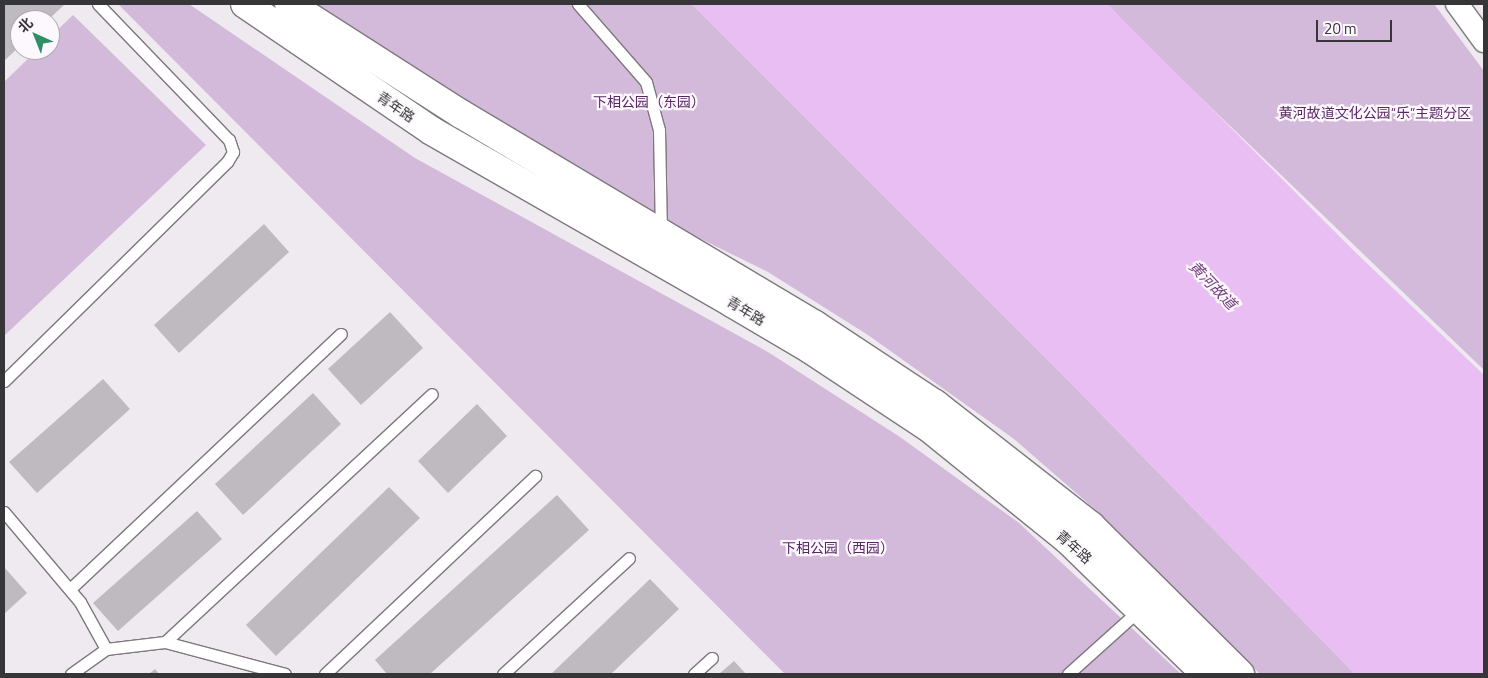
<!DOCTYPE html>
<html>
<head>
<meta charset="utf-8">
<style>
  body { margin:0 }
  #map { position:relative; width:1488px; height:678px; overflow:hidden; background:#efeaf0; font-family:"Titillium Web","Noto Sans SC",sans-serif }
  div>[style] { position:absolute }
  .green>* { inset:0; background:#d4bada }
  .water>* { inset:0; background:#e9bef2 }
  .building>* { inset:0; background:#bebabf }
  .roads { filter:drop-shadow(1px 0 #7d797d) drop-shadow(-1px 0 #7d797d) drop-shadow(0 1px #7d797d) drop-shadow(0 -1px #7d797d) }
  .service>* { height:11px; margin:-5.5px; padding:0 5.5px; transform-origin:5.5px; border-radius:5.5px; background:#fff }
  .minor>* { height:22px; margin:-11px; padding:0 11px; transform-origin:11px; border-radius:11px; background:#fff }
  .tertiary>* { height:28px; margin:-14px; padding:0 14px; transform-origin:14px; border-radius:14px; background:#fff }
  span { translate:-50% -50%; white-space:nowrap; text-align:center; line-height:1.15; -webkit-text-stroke:4.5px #fcf8fd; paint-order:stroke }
  .park-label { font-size:14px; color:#5a2765 }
  .street-label { font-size:14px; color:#363537 }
  .water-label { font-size:15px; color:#713d7c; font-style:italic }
  .frame { position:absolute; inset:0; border:5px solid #363537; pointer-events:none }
  .north { position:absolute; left:10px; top:10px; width:50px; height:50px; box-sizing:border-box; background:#fcf8fd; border:1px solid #adaaae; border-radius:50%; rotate:316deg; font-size:14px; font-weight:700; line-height:20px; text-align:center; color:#363537 }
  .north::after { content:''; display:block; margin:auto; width:18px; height:22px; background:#318f67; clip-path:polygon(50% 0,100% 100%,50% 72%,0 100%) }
  .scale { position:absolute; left:1316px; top:20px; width:76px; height:22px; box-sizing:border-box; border:2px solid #363537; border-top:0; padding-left:6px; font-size:15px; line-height:18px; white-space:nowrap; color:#363537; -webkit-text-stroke:4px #fcf8fd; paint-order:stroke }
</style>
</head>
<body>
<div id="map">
  <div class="green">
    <div style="clip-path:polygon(118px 4px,189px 4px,415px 158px,768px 352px,900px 437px,1019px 523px,1181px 674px,785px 674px)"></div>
    <div style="clip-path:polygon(312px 4px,692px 4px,1064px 376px,1355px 674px,1260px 674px,1098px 512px,1014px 439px,868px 335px,768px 272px,630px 204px,419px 77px)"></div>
    <div style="clip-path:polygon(1107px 4px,1434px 4px,1484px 71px,1484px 370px,1149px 48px)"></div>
    <div style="clip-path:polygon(73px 15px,206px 145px,4px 336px,4px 82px,37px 50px,50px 50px,50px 37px)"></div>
  </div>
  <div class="water">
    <div style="clip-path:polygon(692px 4px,1107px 4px,1354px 251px,1484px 375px,1484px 674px,1355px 674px,1064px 376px)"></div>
  </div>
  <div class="building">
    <div style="clip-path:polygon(4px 4px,65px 4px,48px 20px,20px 20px,20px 46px,4px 61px)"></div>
    <div style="clip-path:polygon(264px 224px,289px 252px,179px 353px,154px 325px)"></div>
    <div style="clip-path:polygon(390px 312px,423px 348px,361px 405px,328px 369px)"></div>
    <div style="clip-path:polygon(103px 379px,130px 409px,37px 493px,9px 462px)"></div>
    <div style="clip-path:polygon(313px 393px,341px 424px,243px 515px,215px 484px)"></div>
    <div style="clip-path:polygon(477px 404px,507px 436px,448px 493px,418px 461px)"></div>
    <div style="clip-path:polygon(389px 487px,420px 518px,276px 656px,246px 625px)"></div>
    <div style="clip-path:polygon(557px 495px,589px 530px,430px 674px,387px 674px,375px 660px)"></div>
    <div style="clip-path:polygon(197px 511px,222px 539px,118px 631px,93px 603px)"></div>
    <div style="clip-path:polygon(4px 567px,27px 593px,4px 614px)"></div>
    <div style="clip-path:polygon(650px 579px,679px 609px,611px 674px,551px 674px)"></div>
    <div style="clip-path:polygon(734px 661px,746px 674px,719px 674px)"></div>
    <div style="clip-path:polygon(155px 669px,159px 674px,149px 674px)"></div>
  </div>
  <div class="roads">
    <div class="service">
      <div style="left:578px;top:4px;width:103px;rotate:48.9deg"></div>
      <div style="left:646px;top:82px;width:50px;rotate:74.8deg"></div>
      <div style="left:659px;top:130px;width:101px;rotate:88.9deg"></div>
      <div style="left:4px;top:381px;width:313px;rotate:-44.5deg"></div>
      <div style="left:227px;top:162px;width:12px;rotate:-59deg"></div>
      <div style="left:233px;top:152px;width:13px;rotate:-108deg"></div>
      <div style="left:229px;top:140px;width:189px;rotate:-133.9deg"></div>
      <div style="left:4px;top:512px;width:118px;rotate:49.8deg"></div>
      <div style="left:80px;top:602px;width:54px;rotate:61deg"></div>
      <div style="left:70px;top:589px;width:372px;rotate:-43.3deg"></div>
      <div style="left:165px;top:642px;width:364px;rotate:-42.9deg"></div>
      <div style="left:71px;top:674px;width:43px;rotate:-35.5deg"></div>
      <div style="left:106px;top:649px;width:59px;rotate:-6.8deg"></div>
      <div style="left:165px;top:642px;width:124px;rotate:14.9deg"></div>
      <div style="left:325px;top:674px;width:289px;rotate:-43.3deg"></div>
      <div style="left:503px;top:674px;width:171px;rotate:-42.6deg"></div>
      <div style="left:694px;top:674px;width:24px;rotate:-42deg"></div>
      <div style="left:1068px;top:674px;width:96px;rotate:-42deg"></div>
    </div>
    <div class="minor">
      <div style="left:1457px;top:4px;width:46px;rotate:53.9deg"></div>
    </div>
    <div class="tertiary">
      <div style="left:245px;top:4px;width:226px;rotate:34.2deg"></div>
      <div style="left:432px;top:131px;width:346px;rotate:29.8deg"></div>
      <div style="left:732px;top:303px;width:91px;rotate:30.5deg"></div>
      <div style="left:810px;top:349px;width:141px;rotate:33.5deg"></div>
      <div style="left:928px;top:427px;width:180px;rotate:38.9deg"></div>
      <div style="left:1068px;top:540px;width:192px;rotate:44.2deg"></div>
      <div style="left:289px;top:4px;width:204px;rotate:32.6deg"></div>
      <div style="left:461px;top:114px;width:412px;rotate:30.8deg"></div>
      <div style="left:815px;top:325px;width:144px;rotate:33.4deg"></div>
      <div style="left:935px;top:404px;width:198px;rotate:38deg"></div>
      <div style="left:1091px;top:526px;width:210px;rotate:44.8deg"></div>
    </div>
  </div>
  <div class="park-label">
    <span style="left:649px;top:102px">下相公园（东园）</span>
    <span style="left:1375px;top:113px">黄河故道文化公园“乐”主题分区</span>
    <span style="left:838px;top:548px">下相公园（西园）</span>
  </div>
  <div class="street-label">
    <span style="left:396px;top:107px;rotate:34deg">青年路</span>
    <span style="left:746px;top:311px;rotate:31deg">青年路</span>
    <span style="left:1074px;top:547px;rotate:42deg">青年路</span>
  </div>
  <div class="water-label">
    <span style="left:1213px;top:285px;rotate:46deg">黄河故道</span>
  </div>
  <div class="frame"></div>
  <div class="north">北</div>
  <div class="scale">20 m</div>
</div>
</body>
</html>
